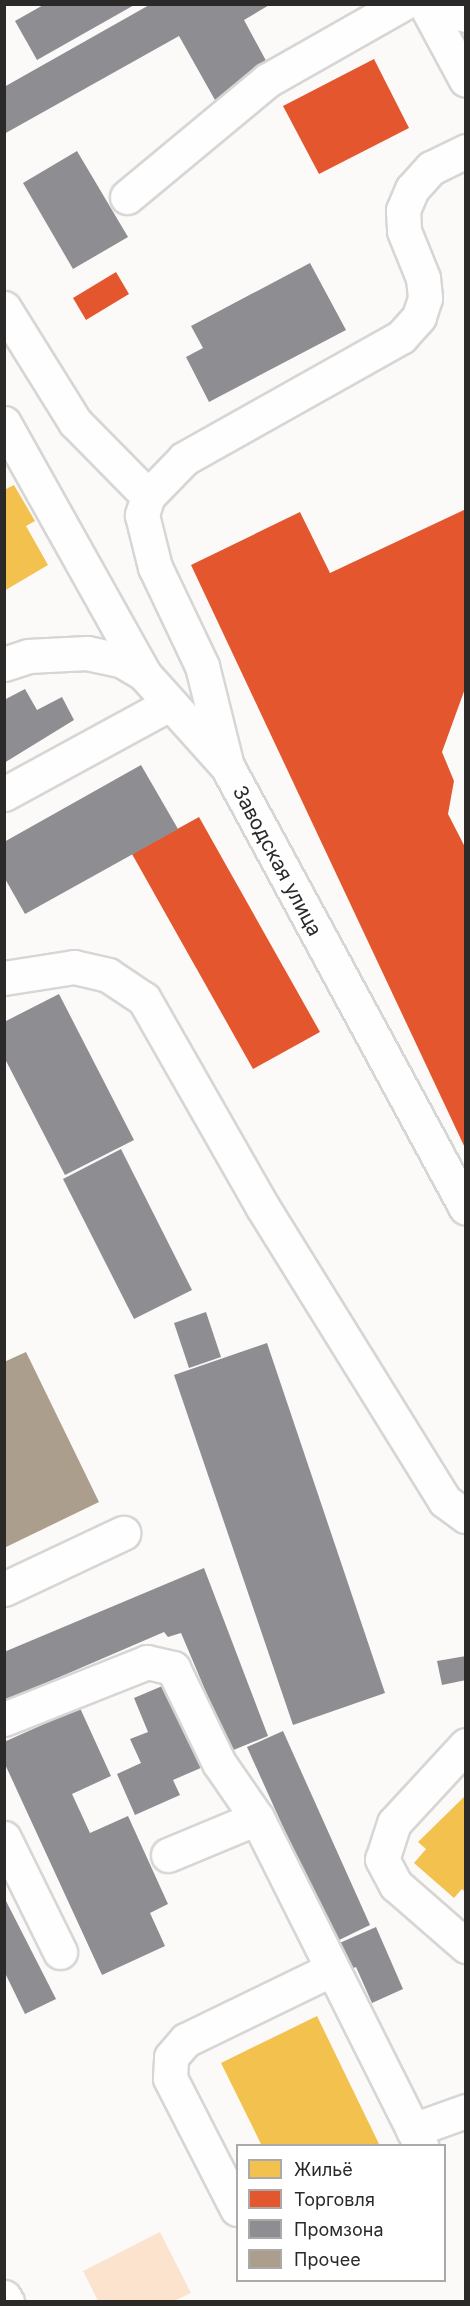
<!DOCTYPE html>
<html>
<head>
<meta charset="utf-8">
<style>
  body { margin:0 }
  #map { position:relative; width:470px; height:2306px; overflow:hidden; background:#fcfaf8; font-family:Inter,sans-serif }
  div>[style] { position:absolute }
  .green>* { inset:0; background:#fce3cd }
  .homes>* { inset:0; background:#f2c14e }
  .shops>* { inset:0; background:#e4572e }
  .industry>* { inset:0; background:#8d8d92 }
  .building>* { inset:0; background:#ab9e8c }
  .roads { filter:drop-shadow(2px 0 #d7d6d4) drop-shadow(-2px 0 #d7d6d4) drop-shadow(0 2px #d7d6d4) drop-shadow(0 -2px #d7d6d4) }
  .minor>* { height:33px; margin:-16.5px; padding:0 16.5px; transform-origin:16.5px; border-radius:16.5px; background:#fffefe }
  span { translate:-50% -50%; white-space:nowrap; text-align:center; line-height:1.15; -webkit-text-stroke:6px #fff; paint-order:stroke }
  .street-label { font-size:20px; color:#2c2a29 }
  .frame { position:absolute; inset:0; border:6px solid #2c2a29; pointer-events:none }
  .legend { position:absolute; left:236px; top:2144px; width:210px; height:138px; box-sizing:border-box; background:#fff; border:2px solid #abaaa9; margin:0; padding:8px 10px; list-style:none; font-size:18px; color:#2c2a29 }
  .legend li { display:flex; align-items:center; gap:12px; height:30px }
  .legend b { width:30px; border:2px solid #abaaa9 }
</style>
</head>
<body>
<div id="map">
  <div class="green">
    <div style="clip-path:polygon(160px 2232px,191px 2293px,174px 2301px,98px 2301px,83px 2271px)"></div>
  </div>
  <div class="homes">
    <div style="clip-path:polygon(14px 485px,35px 521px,26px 526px,48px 565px,4px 591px,4px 490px)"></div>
    <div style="clip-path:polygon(466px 1795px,466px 1893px,462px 1889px,454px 1898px,414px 1863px,426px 1849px,418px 1842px)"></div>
    <div style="clip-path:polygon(317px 2016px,380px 2146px,262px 2146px,221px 2063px)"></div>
  </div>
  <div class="shops">
    <div style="clip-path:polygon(374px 59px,409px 128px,319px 174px,283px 106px)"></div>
    <div style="clip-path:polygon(116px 272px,129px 294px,86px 320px,73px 298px)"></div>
    <div style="clip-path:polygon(466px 509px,466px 686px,442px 752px,454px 781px,448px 814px,466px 849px,466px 1150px,191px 565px,300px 512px,330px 573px)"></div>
    <div style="clip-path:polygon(199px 817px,320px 1032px,253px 1069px,132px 854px)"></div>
  </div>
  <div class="industry">
    <div style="clip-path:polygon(45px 4px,136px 4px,37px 60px,15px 21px)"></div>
    <div style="clip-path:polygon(151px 4px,271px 4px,244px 20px,270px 68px,215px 100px,179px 36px,4px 134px,4px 87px)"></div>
    <div style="clip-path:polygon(77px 151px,128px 237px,73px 269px,23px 183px)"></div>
    <div style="clip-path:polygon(310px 263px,346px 330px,209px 402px,186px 357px,203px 348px,191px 326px)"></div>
    <div style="clip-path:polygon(25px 689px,37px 710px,62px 697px,74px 720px,4px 763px,4px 700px)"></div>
    <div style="clip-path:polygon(141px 765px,178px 829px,25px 914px,4px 877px,4px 842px)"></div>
    <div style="clip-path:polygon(59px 994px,134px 1140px,65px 1175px,4px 1057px,4px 1022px)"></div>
    <div style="clip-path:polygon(121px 1149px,192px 1290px,134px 1319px,63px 1179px)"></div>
    <div style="clip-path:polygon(206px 1312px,221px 1357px,189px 1368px,174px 1323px)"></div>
    <div style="clip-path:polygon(267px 1343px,385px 1693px,293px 1725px,174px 1375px)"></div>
    <div style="clip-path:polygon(204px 1568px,268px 1736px,231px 1751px,181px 1633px,168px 1637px,164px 1632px,4px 1701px,4px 1652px)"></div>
    <div style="clip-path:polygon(466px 1656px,466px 1680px,442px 1685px,437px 1661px)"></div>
    <div style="clip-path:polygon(167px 1684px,203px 1767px,173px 1780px,180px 1795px,135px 1815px,117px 1774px,141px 1763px,130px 1739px,148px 1732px,134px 1698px)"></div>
    <div style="clip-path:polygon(80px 1708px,111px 1776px,72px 1794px,90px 1833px,128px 1816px,168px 1904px,150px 1913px,165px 1946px,102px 1975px,4px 1762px,4px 1742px)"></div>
    <div style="clip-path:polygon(283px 1731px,370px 1925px,335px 1942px,247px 1747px)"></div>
    <div style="clip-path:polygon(4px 1897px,56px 1999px,25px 2014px,4px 1971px)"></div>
    <div style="clip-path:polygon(376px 1927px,403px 1989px,372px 2003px,356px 1967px,346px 1971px,335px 1945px)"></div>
  </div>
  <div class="building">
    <div style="clip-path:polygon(26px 1352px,99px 1502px,4px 1548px,4px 1362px)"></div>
  </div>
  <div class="roads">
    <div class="minor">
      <div style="left:425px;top:4px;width:86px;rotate:61.7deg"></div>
      <div style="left:442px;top:4px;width:26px;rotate:25deg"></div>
      <div style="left:466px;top:151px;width:39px;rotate:154deg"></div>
      <div style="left:431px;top:168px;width:28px;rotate:132deg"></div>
      <div style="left:412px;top:189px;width:23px;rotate:113deg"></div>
      <div style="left:403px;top:210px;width:21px;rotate:87deg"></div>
      <div style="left:404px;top:231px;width:51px;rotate:68deg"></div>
      <div style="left:423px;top:278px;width:20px;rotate:84deg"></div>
      <div style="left:425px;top:298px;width:20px;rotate:108deg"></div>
      <div style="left:419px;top:317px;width:27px;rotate:132deg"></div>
      <div style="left:401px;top:337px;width:249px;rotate:150.7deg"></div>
      <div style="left:184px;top:459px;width:52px;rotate:134.2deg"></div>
      <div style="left:148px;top:496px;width:20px;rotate:108deg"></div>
      <div style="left:142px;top:515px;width:54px;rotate:76deg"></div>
      <div style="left:155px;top:567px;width:110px;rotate:64.6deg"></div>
      <div style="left:202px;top:666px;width:103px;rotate:76deg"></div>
      <div style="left:227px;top:766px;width:502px;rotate:61.6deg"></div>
      <div style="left:127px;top:197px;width:183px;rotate:-39.7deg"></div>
      <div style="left:268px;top:80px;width:154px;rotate:-29.6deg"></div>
      <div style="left:4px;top:308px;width:134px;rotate:58.1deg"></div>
      <div style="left:75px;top:422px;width:104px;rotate:45.4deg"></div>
      <div style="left:4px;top:423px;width:287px;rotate:60.8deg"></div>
      <div style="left:4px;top:664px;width:25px;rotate:-18deg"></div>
      <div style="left:28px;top:656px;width:59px;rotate:-2.9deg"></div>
      <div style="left:87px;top:653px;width:35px;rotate:12deg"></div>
      <div style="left:121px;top:660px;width:27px;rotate:31deg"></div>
      <div style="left:144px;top:674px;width:122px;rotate:48deg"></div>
      <div style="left:4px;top:794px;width:186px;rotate:-28.6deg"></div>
      <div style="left:4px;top:978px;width:71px;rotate:-8.9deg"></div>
      <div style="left:74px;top:967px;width:35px;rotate:13deg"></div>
      <div style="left:108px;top:975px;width:43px;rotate:33.7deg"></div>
      <div style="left:144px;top:999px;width:238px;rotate:60.3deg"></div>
      <div style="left:262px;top:1206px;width:347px;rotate:58.2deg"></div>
      <div style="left:445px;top:1501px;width:26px;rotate:36deg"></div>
      <div style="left:4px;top:1589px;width:132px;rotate:-25.2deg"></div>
      <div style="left:4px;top:1719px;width:154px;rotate:-21.7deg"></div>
      <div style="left:147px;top:1662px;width:27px;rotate:13deg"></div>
      <div style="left:173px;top:1668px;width:106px;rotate:64.2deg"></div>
      <div style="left:219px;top:1763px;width:67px;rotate:55.4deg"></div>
      <div style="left:257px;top:1818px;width:367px;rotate:63.4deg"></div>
      <div style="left:466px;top:1745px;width:106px;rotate:132.7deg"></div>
      <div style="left:394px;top:1823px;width:38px;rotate:108deg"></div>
      <div style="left:382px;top:1859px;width:30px;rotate:62deg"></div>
      <div style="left:396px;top:1885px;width:93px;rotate:41.1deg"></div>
      <div style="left:4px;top:1838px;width:127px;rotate:63.8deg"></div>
      <div style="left:168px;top:1855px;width:96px;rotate:-22.6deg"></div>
      <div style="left:413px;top:2130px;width:56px;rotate:-19.7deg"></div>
      <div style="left:237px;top:2209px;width:147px;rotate:-117.1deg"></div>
      <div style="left:170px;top:2078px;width:21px;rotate:-87deg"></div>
      <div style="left:171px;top:2057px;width:23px;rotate:-49deg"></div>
      <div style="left:186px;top:2040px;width:160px;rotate:-25.9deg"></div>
      <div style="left:4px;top:2297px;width:6px;rotate:59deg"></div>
    </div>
  </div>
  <div class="street-label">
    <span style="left:277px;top:861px;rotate:62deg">Заводская улица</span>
  </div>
  <div class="frame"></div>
  <ul class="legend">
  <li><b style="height:16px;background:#f2c14e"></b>Жильё</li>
  <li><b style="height:16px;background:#e4572e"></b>Торговля</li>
  <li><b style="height:16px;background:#8d8d92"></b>Промзона</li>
  <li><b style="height:16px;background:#ab9e8c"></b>Прочее</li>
  </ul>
</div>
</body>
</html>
